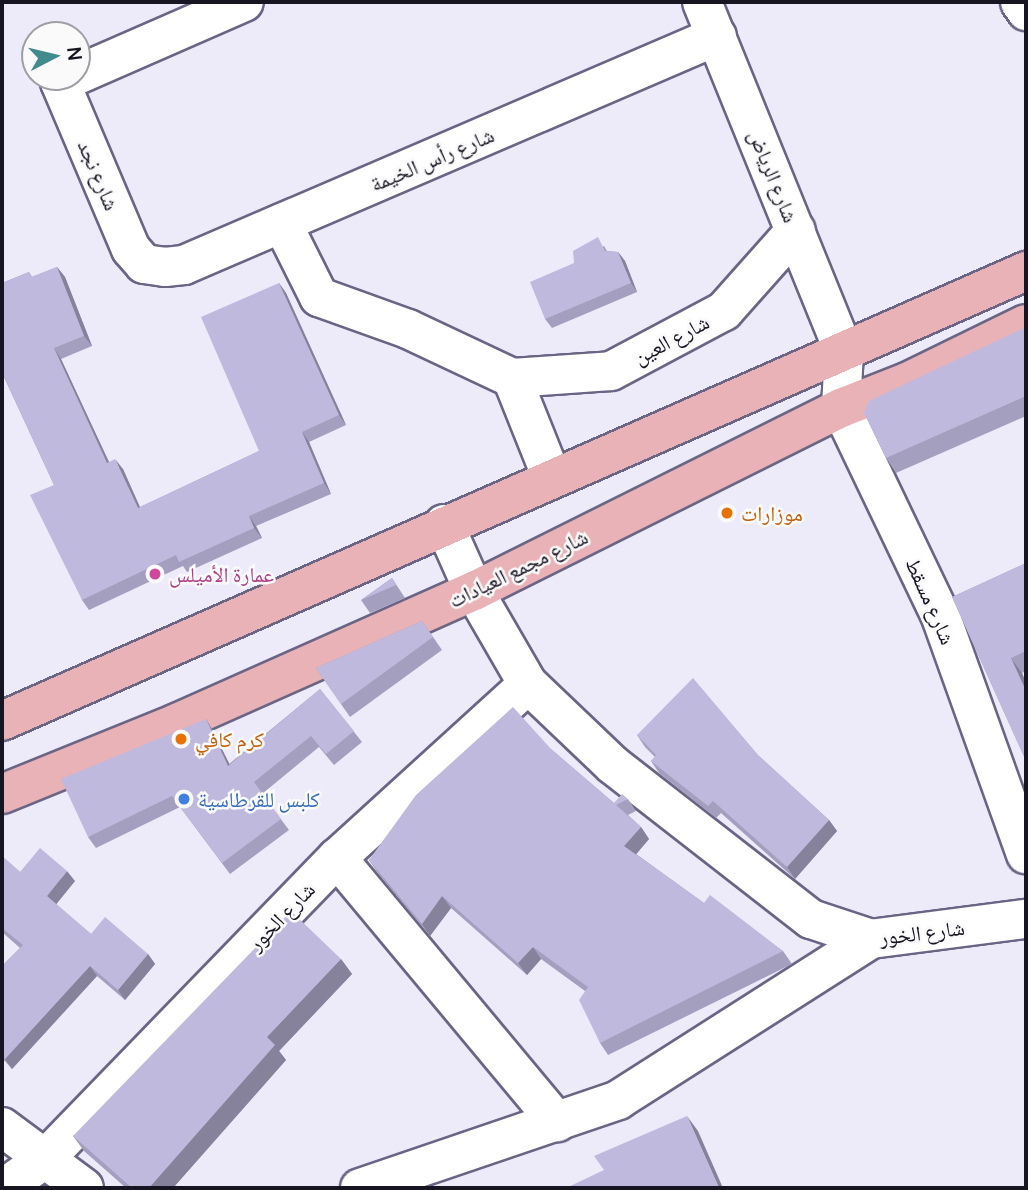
<!DOCTYPE html>
<html>
<head>
<meta charset="utf-8">
<style>
  body { margin:0 }
  #map { position:relative; width:1028px; height:1190px; overflow:hidden; background:#edebfa; font-family:Manrope,"Noto Naskh Arabic",sans-serif }
  div>[style] { position:absolute }
  .roads { filter:drop-shadow(2px 0 #6a6585) drop-shadow(-2px 0 #6a6585) drop-shadow(0 2px #6a6585) drop-shadow(0 -2px #6a6585) }
  .minor>* { height:38px; margin:-19px; padding:0 19px; transform-origin:19px; border-radius:19px; background:#fff }
  .major>* { height:38px; margin:-19px; padding:0 19px; transform-origin:19px; border-radius:19px; background:#e8b2b7 }
  .wall>* { inset:0; background:#a49fbe }
  .shaded-wall>* { inset:0; background:#86829b }
  .building>* { inset:0; background:#bfb9dd }
  .dots>* { width:19px; height:19px; translate:-50% -50%; box-sizing:border-box; border:4px solid #fafafa; border-radius:50% }
  span { translate:-50% -50%; white-space:nowrap; text-align:center; line-height:1.15; -webkit-text-stroke:5px #fafafa; paint-order:stroke }
  .street-label { font-size:21px; color:#181522 }
  .food-label { font-size:21px; color:#c56008 }
  .left { translate:0 -50%; text-align:left }
  .hotel-label { font-size:21px; color:#b23c85 }
  .shop-label { font-size:21px; color:#366cbe }
  .frame { position:absolute; inset:0; border:4px solid #181522; pointer-events:none }
  .north { position:absolute; left:21px; top:21px; width:70px; height:70px; box-sizing:border-box; background:#fafafa; border:2px solid #a09ea4; border-radius:50%; rotate:83deg; font-size:19px; font-weight:700; line-height:28px; text-align:center; color:#181522 }
  .north::after { content:''; display:block; margin:auto; width:24px; height:32px; background:#428b8c; clip-path:polygon(50% 0,100% 100%,50% 72%,0 100%) }
</style>
</head>
<body>
<div id="map">
  <div class="roads">
    <div class="minor">
      <div style="left:702px;top:2px;width:377px;rotate:67.9deg"></div>
      <div style="left:844px;top:351px;width:57px;rotate:93deg"></div>
      <div style="left:841px;top:408px;width:232px;rotate:64.4deg"></div>
      <div style="left:941px;top:617px;width:252px;rotate:70.3deg"></div>
      <div style="left:1020px;top:2px;width:11px;rotate:56deg"></div>
      <div style="left:77px;top:75px;width:182px;rotate:-23.6deg"></div>
      <div style="left:72px;top:77px;width:13px;rotate:157deg"></div>
      <div style="left:60px;top:82px;width:181px;rotate:67deg"></div>
      <div style="left:131px;top:249px;width:20px;rotate:49deg"></div>
      <div style="left:144px;top:264px;width:21px;rotate:8deg"></div>
      <div style="left:165px;top:267px;width:19px;rotate:-6deg"></div>
      <div style="left:184px;top:265px;width:580px;rotate:-23.25deg"></div>
      <div style="left:282px;top:223px;width:83px;rotate:63.4deg"></div>
      <div style="left:319px;top:297px;width:95px;rotate:19.8deg"></div>
      <div style="left:408px;top:329px;width:115px;rotate:25.2deg"></div>
      <div style="left:512px;top:378px;width:108px;rotate:68.2deg"></div>
      <div style="left:512px;top:378px;width:99px;rotate:-4deg"></div>
      <div style="left:611px;top:371px;width:128px;rotate:-28deg"></div>
      <div style="left:724px;top:311px;width:108px;rotate:-48.4deg"></div>
      <div style="left:444px;top:524px;width:73px;rotate:65.9deg"></div>
      <div style="left:474px;top:591px;width:108px;rotate:59.9deg"></div>
      <div style="left:337px;top:858px;width:344px;rotate:50.2deg"></div>
      <div style="left:2px;top:1127px;width:102px;rotate:36.6deg"></div>
      <div style="left:4px;top:1188px;width:52px;rotate:-35.5deg"></div>
      <div style="left:46px;top:1158px;width:418px;rotate:-45.9deg"></div>
      <div style="left:337px;top:858px;width:258px;rotate:-42.3deg"></div>
      <div style="left:528px;top:684px;width:117px;rotate:43.6deg"></div>
      <div style="left:613px;top:765px;width:251px;rotate:37.9deg"></div>
      <div style="left:811px;top:919px;width:63px;rotate:18.4deg"></div>
      <div style="left:871px;top:939px;width:156px;rotate:-7.4deg"></div>
      <div style="left:360px;top:1188px;width:273px;rotate:-18.8deg"></div>
      <div style="left:618px;top:1100px;width:300px;rotate:-32.5deg"></div>
    </div>
    <div class="major">
      <div style="left:2px;top:721px;width:1119px;rotate:-23.72deg"></div>
      <div style="left:2px;top:794px;width:189px;rotate:-22.1deg"></div>
      <div style="left:177px;top:723px;width:325px;rotate:-24deg"></div>
      <div style="left:474px;top:591px;width:410px;rotate:-26.5deg"></div>
      <div style="left:841px;top:408px;width:71px;rotate:-21.5deg"></div>
      <div style="left:907px;top:382px;width:132px;rotate:-26deg"></div>
    </div>
  </div>
  <div class="wall">
    <div style="clip-path:polygon(604px 246px,607px 251px,618px 252px,625px 261px,637px 292px,552px 328px,545px 319px,574px 263px)"></div>
    <div style="clip-path:polygon(57px 267px,65px 277px,92px 346px,61px 359px,109px 462px,123px 469px,140px 507px,259px 451px,279px 283px,286px 293px,346px 425px,309px 442px,331px 494px,256px 526px,262px 538px,187px 572px,183px 566px,89px 610px,82px 600px,54px 485px,3px 375px,2px 376px,2px 283px,29px 272px,32px 277px)"></div>
    <div style="clip-path:polygon(1026px 327px,1026px 416px,896px 473px,886px 458px)"></div>
    <div style="clip-path:polygon(1026px 563px,1026px 671px,1022px 673px,1026px 683px,1026px 761px,952px 597px)"></div>
    <div style="clip-path:polygon(392px 578px,405px 598px,370px 613px,361px 600px)"></div>
    <div style="clip-path:polygon(422px 621px,442px 650px,350px 717px,316px 668px)"></div>
    <div style="clip-path:polygon(320px 689px,362px 742px,334px 765px,319px 747px,262px 794px,289px 830px,230px 874px,180px 807px,96px 848px,88px 837px,206px 719px,213px 731px,229px 764px)"></div>
    <div style="clip-path:polygon(637px 735px,759px 756px,829px 820px,837px 831px,795px 879px,721px 813px,716px 818px,659px 773px,651px 761px,655px 757px,645px 747px)"></div>
    <div style="clip-path:polygon(551px 749px,614px 803px,628px 799px,636px 811px,628px 815px,641px 827px,649px 839px,636px 854px,704px 903px,783px 951px,792px 964px,608px 1055px,600px 1043px,585px 991px,541px 959px,527px 975px,451px 908px,430px 936px,378px 873px,369px 860px)"></div>
    <div style="clip-path:polygon(2px 856px,20px 872px,75px 881px,56px 904px,91px 934px,148px 954px,155px 964px,125px 1000px,97px 976px,12px 1069px,2px 1058px,2px 966px,20px 948px,2px 932px)"></div>
    <div style="clip-path:polygon(341px 959px,352px 974px,279px 1051px,286px 1060px,173px 1188px,126px 1188px,84px 1151px,73px 1136px)"></div>
  </div>
  <div class="shaded-wall">
    <div style="clip-path:polygon(618px 252px,625px 261px,637px 292px,631px 283px)"></div>
    <div style="clip-path:polygon(57px 267px,65px 277px,92px 346px,84px 336px)"></div>
    <div style="clip-path:polygon(279px 283px,286px 293px,346px 425px,339px 415px)"></div>
    <div style="clip-path:polygon(54px 348px,61px 359px,114px 473px,107px 463px)"></div>
    <div style="clip-path:polygon(302px 432px,309px 442px,331px 494px,324px 483px)"></div>
    <div style="clip-path:polygon(115px 459px,123px 469px,145px 519px,138px 508px)"></div>
    <div style="clip-path:polygon(249px 516px,256px 526px,262px 538px,254px 528px)"></div>
    <div style="clip-path:polygon(1011px 658px,1022px 673px,1026px 683px,1026px 691px)"></div>
    <div style="clip-path:polygon(206px 719px,213px 731px,236px 777px,228px 766px)"></div>
    <div style="clip-path:polygon(829px 820px,837px 831px,795px 879px,787px 867px)"></div>
    <div style="clip-path:polygon(641px 827px,649px 839px,633px 858px,624px 846px)"></div>
    <div style="clip-path:polygon(67px 871px,75px 881px,54px 907px,47px 896px)"></div>
    <div style="clip-path:polygon(442px 896px,451px 908px,430px 936px,422px 924px)"></div>
    <div style="clip-path:polygon(533px 947px,541px 959px,527px 975px,518px 963px)"></div>
    <div style="clip-path:polygon(148px 954px,155px 964px,125px 1000px,118px 990px)"></div>
    <div style="clip-path:polygon(341px 959px,352px 974px,279px 1051px,286px 1060px,173px 1188px,149px 1188px,267px 1037px)"></div>
    <div style="clip-path:polygon(90px 966px,97px 976px,12px 1069px,5px 1059px)"></div>
    <div style="clip-path:polygon(687px 1116px,698px 1131px,723px 1188px,719px 1188px)"></div>
  </div>
  <div class="building">
    <div style="clip-path:polygon(598px 237px,605px 251px,618px 252px,631px 283px,545px 319px,530px 282px,574px 263px,573px 251px)"></div>
    <div style="clip-path:polygon(57px 267px,84px 336px,54px 348px,107px 463px,115px 459px,138px 508px,259px 451px,201px 317px,279px 283px,339px 415px,302px 432px,324px 483px,249px 516px,254px 528px,179px 562px,176px 555px,82px 600px,30px 495px,54px 485px,2px 372px,2px 283px,29px 272px,31px 277px)"></div>
    <div style="clip-path:polygon(1026px 327px,1026px 396px,886px 458px,864px 413px,869px 401px)"></div>
    <div style="clip-path:polygon(1026px 563px,1026px 651px,1011px 658px,1026px 691px,1026px 761px,952px 597px)"></div>
    <div style="clip-path:polygon(392px 578px,396px 585px,361px 600px)"></div>
    <div style="clip-path:polygon(422px 621px,433px 637px,341px 704px,316px 668px)"></div>
    <div style="clip-path:polygon(693px 678px,759px 756px,829px 820px,787px 867px,713px 801px,708px 806px,651px 761px,656px 755px,637px 735px)"></div>
    <div style="clip-path:polygon(320px 689px,354px 731px,326px 754px,311px 736px,254px 782px,281px 819px,222px 863px,172px 796px,88px 837px,61px 779px,206px 719px,228px 766px)"></div>
    <div style="clip-path:polygon(513px 707px,551px 749px,614px 803px,622px 794px,628px 799px,616px 805px,641px 827px,624px 846px,704px 903px,710px 895px,783px 951px,600px 1043px,579px 1000px,588px 987px,533px 947px,518px 963px,442px 896px,422px 924px,369px 860px,416px 795px)"></div>
    <div style="clip-path:polygon(40px 848px,67px 871px,47px 896px,91px 934px,105px 917px,148px 954px,118px 990px,90px 966px,5px 1059px,2px 1055px,2px 966px,23px 945px,2px 928px,2px 856px,20px 872px)"></div>
    <div style="clip-path:polygon(291px 911px,341px 959px,267px 1037px,275px 1045px,149px 1188px,132px 1188px,73px 1136px)"></div>
    <div style="clip-path:polygon(687px 1116px,719px 1188px,566px 1188px,604px 1170px,594px 1156px)"></div>
  </div>
  <div class="dots">
    <div style="left:727px;top:513px;background:#e8710a"></div>
    <div style="left:155px;top:574px;background:#d1479c"></div>
    <div style="left:181px;top:739px;background:#e8710a"></div>
    <div style="left:184px;top:799px;background:#3f7fe0"></div>
  </div>
  <div class="street-label">
    <span style="left:432px;top:159px;rotate:-23deg">شارع رأس الخيمة</span>
    <span style="left:99px;top:175px;rotate:67deg">شارع نجد</span>
    <span style="left:774px;top:176px;rotate:68deg">شارع الرياض</span>
    <span style="left:671px;top:339px;rotate:-28deg">شارع العين</span>
    <span style="left:518px;top:568px;rotate:-26deg">شارع مجمع العيادات</span>
    <span style="left:931px;top:601px;rotate:66deg">شارع مسقط</span>
    <span style="left:281px;top:916px;rotate:-46deg">شارع الخور</span>
    <span style="left:922px;top:932px;rotate:-7deg">شارع الخور</span>
  </div>
  <div class="food-label">
    <span class="left" style="left:741px;top:513px">موزارات</span>
    <span class="left" style="left:195px;top:739px">كرم كافي</span>
  </div>
  <div class="hotel-label">
    <span class="left" style="left:169px;top:574px">عمارة الأميلس</span>
  </div>
  <div class="shop-label">
    <span class="left" style="left:198px;top:799px">كلبس للقرطاسية</span>
  </div>
  <div class="frame"></div>
  <div class="north">N</div>
</div>
</body>
</html>
